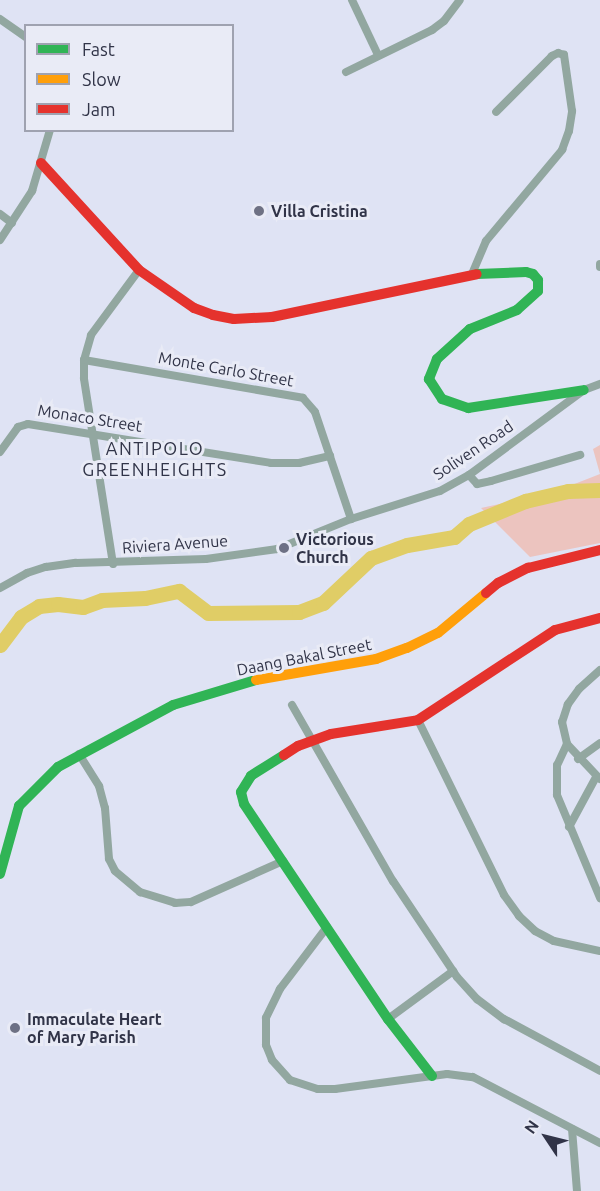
<!DOCTYPE html>
<html>
<head>
<meta charset="utf-8">
<style>
  body { margin:0 }
  #map { position:relative; width:600px; height:1191px; overflow:hidden; background:#dfe3f4; font-family:Ubuntu,sans-serif }
  div>[style] { position:absolute }
  .green>* { inset:0; background:#ecc4bf }
  .river>* { height:15px; margin:-7.5px; padding:0 7.5px; transform-origin:7.5px; border-radius:7.5px; background:#e0cd66 }
  .street>* { height:8px; margin:-4px; padding:0 4px; transform-origin:4px; border-radius:4px; background:#92a7a0 }
  .fast>* { height:10px; margin:-5px; padding:0 5px; transform-origin:5px; border-radius:5px; background:#30b455 }
  .slow>* { height:10px; margin:-5px; padding:0 5px; transform-origin:5px; border-radius:5px; background:#ff9f0a }
  .jam>* { height:10px; margin:-5px; padding:0 5px; transform-origin:5px; border-radius:5px; background:#e5322d }
  .dots>* { width:16px; height:16px; translate:-50% -50%; box-sizing:border-box; border:3px solid #e9ebf6; border-radius:50% }
  span { translate:-50% -50%; white-space:nowrap; text-align:center; line-height:1.15; -webkit-text-stroke:6px #e9ebf6; paint-order:stroke }
  .poi-label { font-size:16px; color:#313448; font-weight:700 }
  .left { translate:0 -50%; text-align:left }
  .street-label { font-size:16px; color:#313448 }
  .neighbourhood-label { font-size:18px; color:#313448; letter-spacing:1.5px }
  .legend { position:absolute; left:24px; top:24px; width:210px; height:108px; box-sizing:border-box; background:#e9ebf6; border:2px solid #9fa2b0; margin:0; padding:8px 10px; list-style:none; font-size:18px; color:#313448 }
  .legend li { display:flex; align-items:center; gap:12px; height:30px }
  .legend b { width:30px; border:2px solid #9fa2b0 }
  .north { position:absolute; left:516px; top:1107px; width:60px; height:60px; -webkit-text-stroke:4px #e9ebf6; paint-order:stroke; rotate:305deg; font-size:16px; font-weight:700; line-height:24px; text-align:center; color:#313448 }
  .north::after { content:''; display:block; margin:auto; width:21px; height:27px; background:#313448; clip-path:polygon(50% 0,100% 100%,50% 72%,0 100%) }
</style>
</head>
<body>
<div id="map">
  <div class="green">
    <div style="clip-path:polygon(600px 445px,600px 543px,530px 557px,481px 508px,554px 492px,600px 474px,593px 449px)"></div>
  </div>
  <div class="river">
    <div style="left:0;top:645px;width:35px;rotate:-53deg"></div>
    <div style="left:21px;top:617px;width:21px;rotate:-31deg"></div>
    <div style="left:39px;top:606px;width:19px;rotate:-6deg"></div>
    <div style="left:58px;top:604px;width:25px;rotate:7deg"></div>
    <div style="left:83px;top:607px;width:20px;rotate:-20deg"></div>
    <div style="left:102px;top:600px;width:43px;rotate:-2.7deg"></div>
    <div style="left:145px;top:598px;width:35px;rotate:-12deg"></div>
    <div style="left:179px;top:591px;width:36px;rotate:37deg"></div>
    <div style="left:208px;top:613px;width:91px;rotate:-0.6deg"></div>
    <div style="left:299px;top:612px;width:26px;rotate:-21deg"></div>
    <div style="left:323px;top:603px;width:66px;rotate:-43.2deg"></div>
    <div style="left:371px;top:558px;width:38px;rotate:-20deg"></div>
    <div style="left:407px;top:545px;width:48px;rotate:-9.7deg"></div>
    <div style="left:454px;top:537px;width:20px;rotate:-41deg"></div>
    <div style="left:469px;top:524px;width:61px;rotate:-22.3deg"></div>
    <div style="left:525px;top:501px;width:44px;rotate:-13.1deg"></div>
    <div style="left:568px;top:491px;width:32px;rotate:-2deg"></div>
  </div>
  <div class="street">
    <div style="left:352px;top:0;width:61px;rotate:64.7deg"></div>
    <div style="left:0;top:19px;width:32px;rotate:35deg"></div>
    <div style="left:346px;top:72px;width:96px;rotate:-26deg"></div>
    <div style="left:432px;top:30px;width:15px;rotate:-37deg"></div>
    <div style="left:444px;top:21px;width:26px;rotate:-53deg"></div>
    <div style="left:0;top:214px;width:15px;rotate:37deg"></div>
    <div style="left:0;top:240px;width:59px;rotate:-56.9deg"></div>
    <div style="left:32px;top:191px;width:64px;rotate:-73.6deg"></div>
    <div style="left:600px;top:264px;width:3px;rotate:90deg"></div>
    <div style="left:472px;top:274px;width:36px;rotate:-67deg"></div>
    <div style="left:486px;top:241px;width:119px;rotate:-50.1deg"></div>
    <div style="left:562px;top:150px;width:20px;rotate:-70deg"></div>
    <div style="left:569px;top:131px;width:20px;rotate:-81deg"></div>
    <div style="left:572px;top:111px;width:57px;rotate:-98.1deg"></div>
    <div style="left:564px;top:55px;width:6px;rotate:-162deg"></div>
    <div style="left:558px;top:53px;width:7px;rotate:153deg"></div>
    <div style="left:552px;top:56px;width:79px;rotate:135deg"></div>
    <div style="left:84px;top:360px;width:222px;rotate:9.8deg"></div>
    <div style="left:303px;top:398px;width:18px;rotate:49deg"></div>
    <div style="left:315px;top:412px;width:113px;rotate:71.4deg"></div>
    <div style="left:0;top:452px;width:31px;rotate:-54deg"></div>
    <div style="left:18px;top:427px;width:10px;rotate:-17deg"></div>
    <div style="left:28px;top:424px;width:246px;rotate:9.1deg"></div>
    <div style="left:271px;top:463px;width:28px"></div>
    <div style="left:299px;top:463px;width:32px;rotate:-13deg"></div>
    <div style="left:469px;top:475px;width:12px;rotate:48deg"></div>
    <div style="left:477px;top:484px;width:14px;rotate:-12deg"></div>
    <div style="left:491px;top:481px;width:93px;rotate:-16.3deg"></div>
    <div style="left:113px;top:564px;width:188px;rotate:-98.9deg"></div>
    <div style="left:84px;top:378px;width:18px;rotate:-90deg"></div>
    <div style="left:84px;top:360px;width:26px;rotate:-74deg"></div>
    <div style="left:91px;top:335px;width:81px;rotate:-53.6deg"></div>
    <div style="left:0;top:588px;width:31px;rotate:-29deg"></div>
    <div style="left:27px;top:573px;width:20px;rotate:-18deg"></div>
    <div style="left:46px;top:567px;width:30px;rotate:-8deg"></div>
    <div style="left:76px;top:563px;width:130px;rotate:-1.8deg"></div>
    <div style="left:206px;top:559px;width:72px;rotate:-8deg"></div>
    <div style="left:277px;top:549px;width:80px;rotate:-22.1deg"></div>
    <div style="left:351px;top:519px;width:93px;rotate:-17.5deg"></div>
    <div style="left:440px;top:491px;width:33px;rotate:-29deg"></div>
    <div style="left:469px;top:475px;width:143px;rotate:-36.5deg"></div>
    <div style="left:584px;top:390px;width:17px;rotate:-21deg"></div>
    <div style="left:600px;top:670px;width:28px;rotate:138deg"></div>
    <div style="left:579px;top:689px;width:19px;rotate:126deg"></div>
    <div style="left:568px;top:704px;width:19px;rotate:108deg"></div>
    <div style="left:562px;top:722px;width:23px;rotate:77deg"></div>
    <div style="left:567px;top:744px;width:48px;rotate:46.7deg"></div>
    <div style="left:292px;top:705px;width:203px;rotate:60.2deg"></div>
    <div style="left:393px;top:881px;width:115px;rotate:56.3deg"></div>
    <div style="left:457px;top:977px;width:30px;rotate:48deg"></div>
    <div style="left:477px;top:999px;width:34px;rotate:37deg"></div>
    <div style="left:504px;top:1019px;width:109px;rotate:28.4deg"></div>
    <div style="left:418px;top:720px;width:195px;rotate:63.8deg"></div>
    <div style="left:504px;top:895px;width:26px;rotate:54deg"></div>
    <div style="left:519px;top:916px;width:22px;rotate:43deg"></div>
    <div style="left:535px;top:931px;width:21px;rotate:28deg"></div>
    <div style="left:554px;top:941px;width:47px;rotate:12.3deg"></div>
    <div style="left:567px;top:744px;width:23px;rotate:115deg"></div>
    <div style="left:557px;top:765px;width:30px;rotate:90deg"></div>
    <div style="left:557px;top:795px;width:112px;rotate:67.3deg"></div>
    <div style="left:79px;top:754px;width:38px;rotate:58deg"></div>
    <div style="left:99px;top:786px;width:23px;rotate:75deg"></div>
    <div style="left:105px;top:808px;width:51px;rotate:85.5deg"></div>
    <div style="left:109px;top:859px;width:13px;rotate:63deg"></div>
    <div style="left:115px;top:871px;width:33px;rotate:40deg"></div>
    <div style="left:140px;top:892px;width:37px;rotate:17deg"></div>
    <div style="left:175px;top:903px;width:16px;rotate:-4deg"></div>
    <div style="left:191px;top:902px;width:101px;rotate:-24deg"></div>
    <div style="left:578px;top:759px;width:27px;rotate:-36deg"></div>
    <div style="left:569px;top:827px;width:57px;rotate:-61.6deg"></div>
    <div style="left:327px;top:927px;width:78px;rotate:127.2deg"></div>
    <div style="left:280px;top:989px;width:32px;rotate:116deg"></div>
    <div style="left:266px;top:1018px;width:27px;rotate:90deg"></div>
    <div style="left:266px;top:1045px;width:16px;rotate:68deg"></div>
    <div style="left:272px;top:1060px;width:27px;rotate:48deg"></div>
    <div style="left:290px;top:1080px;width:29px;rotate:18deg"></div>
    <div style="left:318px;top:1089px;width:17px"></div>
    <div style="left:335px;top:1089px;width:113px;rotate:-7.6deg"></div>
    <div style="left:447px;top:1074px;width:26px;rotate:7deg"></div>
    <div style="left:473px;top:1077px;width:143px;rotate:27.5deg"></div>
    <div style="left:388px;top:1019px;width:81px;rotate:-36.4deg"></div>
    <div style="left:572px;top:1129px;width:62px;rotate:85.4deg"></div>
  </div>
  <div class="fast">
    <div style="left:477px;top:274px;width:49px;rotate:-2.3deg"></div>
    <div style="left:526px;top:272px;width:7px;rotate:16deg"></div>
    <div style="left:533px;top:274px;width:8px;rotate:50deg"></div>
    <div style="left:538px;top:280px;width:11px;rotate:90deg"></div>
    <div style="left:538px;top:291px;width:28px;rotate:138deg"></div>
    <div style="left:517px;top:310px;width:51px;rotate:158deg"></div>
    <div style="left:470px;top:329px;width:45px;rotate:137.7deg"></div>
    <div style="left:437px;top:359px;width:22px;rotate:112deg"></div>
    <div style="left:429px;top:379px;width:24px;rotate:57deg"></div>
    <div style="left:442px;top:399px;width:28px;rotate:19deg"></div>
    <div style="left:468px;top:408px;width:117px;rotate:-8.8deg"></div>
    <div style="left:284px;top:755px;width:39px;rotate:148deg"></div>
    <div style="left:251px;top:776px;width:19px;rotate:122deg"></div>
    <div style="left:241px;top:792px;width:12px;rotate:76deg"></div>
    <div style="left:244px;top:804px;width:259px;rotate:56.2deg"></div>
    <div style="left:388px;top:1019px;width:72px;rotate:52.3deg"></div>
    <div style="left:0;top:874px;width:71px;rotate:-74.4deg"></div>
    <div style="left:19px;top:806px;width:55px;rotate:-45deg"></div>
    <div style="left:58px;top:767px;width:131px;rotate:-28.3deg"></div>
    <div style="left:173px;top:705px;width:87px;rotate:-16.8deg"></div>
  </div>
  <div class="slow">
    <div style="left:256px;top:680px;width:122px;rotate:-9.9deg"></div>
    <div style="left:376px;top:659px;width:33px;rotate:-20deg"></div>
    <div style="left:407px;top:648px;width:34px;rotate:-26deg"></div>
    <div style="left:438px;top:633px;width:62px;rotate:-39.8deg"></div>
  </div>
  <div class="jam">
    <div style="left:41px;top:163px;width:145px;rotate:47.5deg"></div>
    <div style="left:139px;top:270px;width:67px;rotate:34.6deg"></div>
    <div style="left:194px;top:308px;width:20px;rotate:20deg"></div>
    <div style="left:213px;top:315px;width:21px;rotate:11deg"></div>
    <div style="left:234px;top:319px;width:38px;rotate:-3deg"></div>
    <div style="left:272px;top:317px;width:209px;rotate:-11.8deg"></div>
    <div style="left:486px;top:593px;width:16px;rotate:-40deg"></div>
    <div style="left:498px;top:583px;width:34px;rotate:-27deg"></div>
    <div style="left:528px;top:568px;width:74px;rotate:-14deg"></div>
    <div style="left:284px;top:755px;width:17px;rotate:-33deg"></div>
    <div style="left:298px;top:746px;width:35px;rotate:-20deg"></div>
    <div style="left:331px;top:734px;width:88px;rotate:-9.1deg"></div>
    <div style="left:418px;top:720px;width:164px;rotate:-33.3deg"></div>
    <div style="left:555px;top:630px;width:47px;rotate:-14.9deg"></div>
  </div>
  <div class="dots">
    <div style="left:259px;top:211px;background:#6e7184"></div>
    <div style="left:284px;top:548px;background:#6e7184"></div>
    <div style="left:15px;top:1028px;background:#6e7184"></div>
  </div>
  <div class="poi-label">
    <span class="left" style="left:271px;top:211px">Villa Cristina</span>
    <span class="left" style="left:296px;top:548px">Victorious<br>Church</span>
    <span class="left" style="left:27px;top:1028px">Immaculate Heart<br>of Mary Parish</span>
  </div>
  <div class="street-label">
    <span style="left:226px;top:369px;rotate:10deg">Monte Carlo Street</span>
    <span style="left:90px;top:418px;rotate:9deg">Monaco Street</span>
    <span style="left:473px;top:450px;rotate:-34deg">Soliven Road</span>
    <span style="left:175px;top:544px;rotate:-4deg">Riviera Avenue</span>
    <span style="left:304px;top:657px;rotate:-11deg">Daang Bakal Street</span>
  </div>
  <div class="neighbourhood-label">
    <span style="left:155px;top:459px">ANTIPOLO<br>GREENHEIGHTS</span>
  </div>
  <ul class="legend">
  <li><b style="height:8px;background:#30b455"></b>Fast</li>
  <li><b style="height:8px;background:#ff9f0a"></b>Slow</li>
  <li><b style="height:8px;background:#e5322d"></b>Jam</li>
  </ul>
  <div class="north">N</div>
</div>
</body>
</html>
